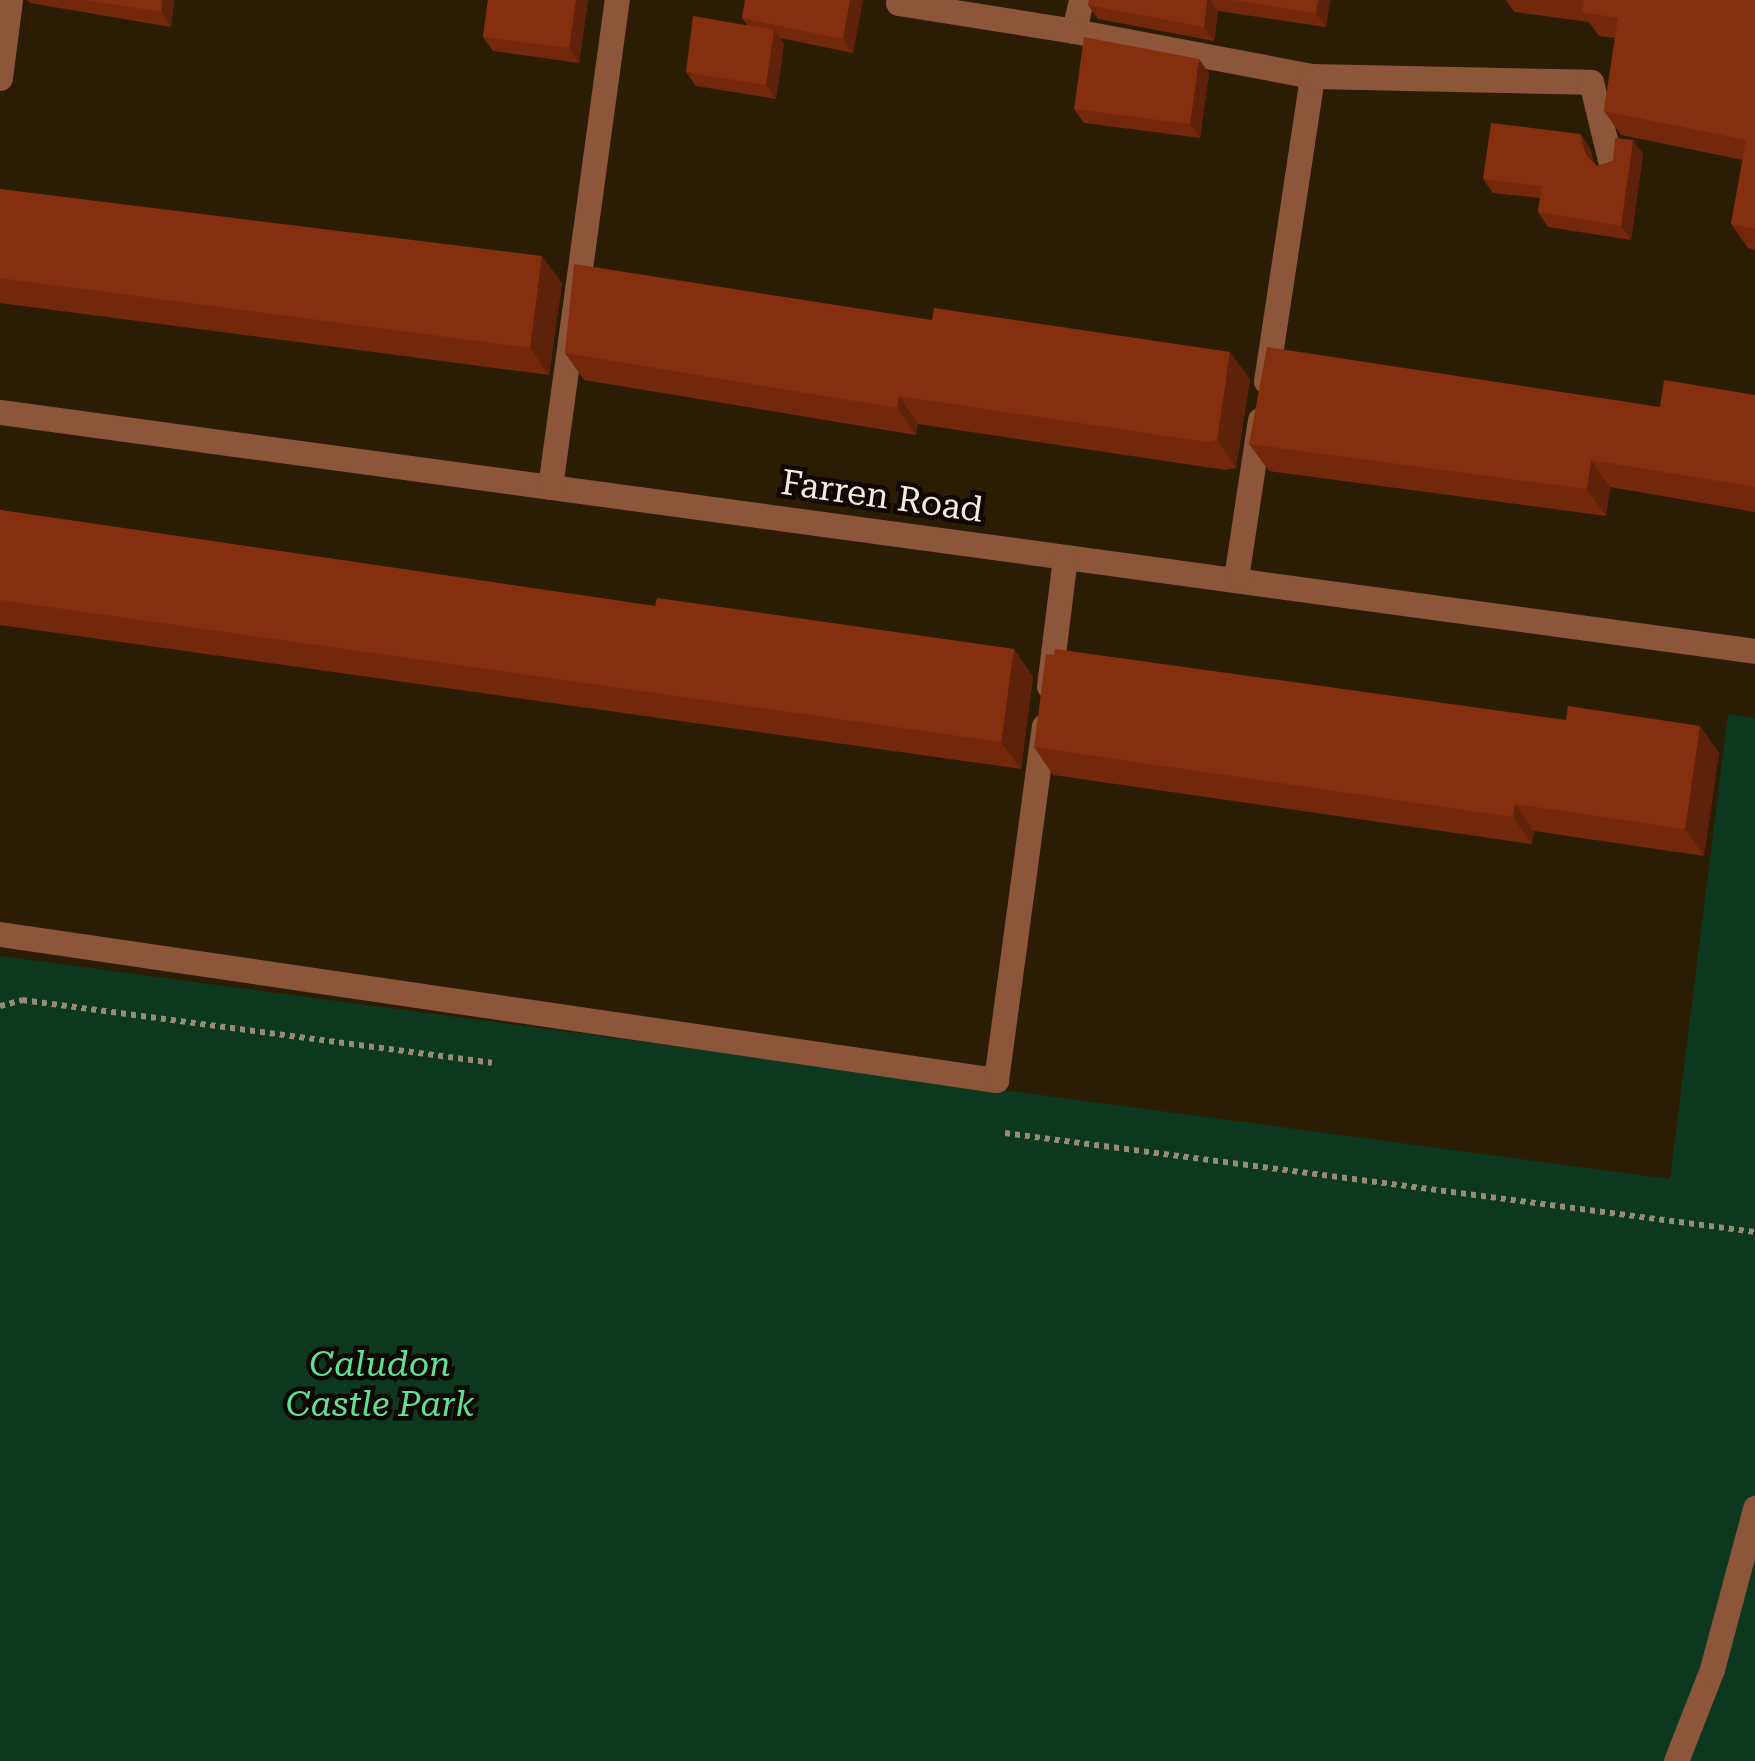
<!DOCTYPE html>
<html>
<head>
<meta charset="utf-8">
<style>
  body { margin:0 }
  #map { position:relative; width:1755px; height:1761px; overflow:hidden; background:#2b1c04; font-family:"Roboto Serif",serif }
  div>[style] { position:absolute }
  .green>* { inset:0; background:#0c3820 }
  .path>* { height:6px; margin-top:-3px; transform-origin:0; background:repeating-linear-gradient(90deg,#978a77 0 5px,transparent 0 10px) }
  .minor>* { height:25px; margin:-12.5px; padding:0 12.5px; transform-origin:12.5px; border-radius:12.5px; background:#8d553a }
  .wall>* { inset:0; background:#73280c }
  .shaded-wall>* { inset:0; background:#5e210a }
  .building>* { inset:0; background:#862f0e }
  span { translate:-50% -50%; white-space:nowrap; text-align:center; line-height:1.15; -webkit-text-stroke:9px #0e0802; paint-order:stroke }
  .street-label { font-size:35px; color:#f6ebdd }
  .park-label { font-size:35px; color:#60e095; font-style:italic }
</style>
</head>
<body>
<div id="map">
  <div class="green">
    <div style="clip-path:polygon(1728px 714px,1755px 718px,1755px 1761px,0 1761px,0 956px,1670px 1179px)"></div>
  </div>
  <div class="path">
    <div style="left:0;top:1006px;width:23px;rotate:-15deg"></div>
    <div style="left:22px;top:1000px;width:474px;rotate:7.6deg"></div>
    <div style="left:1005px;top:1133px;width:757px;rotate:7.52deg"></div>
  </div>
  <div class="minor">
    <div style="left:1081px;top:0;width:32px;rotate:103deg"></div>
    <div style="left:1074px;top:31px;width:242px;rotate:10.7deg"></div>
    <div style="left:898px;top:3px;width:178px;rotate:9deg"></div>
    <div style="left:0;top:78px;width:79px;rotate:-82.7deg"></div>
    <div style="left:1266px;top:381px;width:308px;rotate:-81.4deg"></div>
    <div style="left:1312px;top:76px;width:279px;rotate:1.2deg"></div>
    <div style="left:1591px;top:82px;width:84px;rotate:76.3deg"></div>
    <div style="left:0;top:412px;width:1771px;rotate:7.75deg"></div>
    <div style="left:550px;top:487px;width:492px;rotate:-82.2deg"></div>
    <div style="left:1236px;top:578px;width:160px;rotate:-81.4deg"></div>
    <div style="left:1049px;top:686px;width:130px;rotate:-82.9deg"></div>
    <div style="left:0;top:934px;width:1007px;rotate:8.34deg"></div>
    <div style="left:996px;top:1080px;width:357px;rotate:-82.3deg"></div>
    <div style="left:1676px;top:1761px;width:99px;rotate:-68.6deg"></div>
    <div style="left:1712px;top:1669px;width:167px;rotate:-75deg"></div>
  </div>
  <div class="wall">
    <div style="clip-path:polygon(27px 0,174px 0,171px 27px,30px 3px)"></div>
    <div style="clip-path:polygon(488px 0,588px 0,579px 63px,493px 51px,483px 37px)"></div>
    <div style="clip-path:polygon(745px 0,863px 0,853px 53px,780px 38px,784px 44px,776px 99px,696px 86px,686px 72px,747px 25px,742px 18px)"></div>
    <div style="clip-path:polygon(1089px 0,1330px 0,1326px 27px,1218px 11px,1214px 41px,1098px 19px,1088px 5px)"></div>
    <div style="clip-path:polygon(1506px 0,1755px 0,1755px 250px,1748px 248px,1731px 224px,1743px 160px,1621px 135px,1604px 111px,1615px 38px,1599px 36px,1589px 22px,1514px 12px)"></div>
    <div style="clip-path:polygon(1209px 73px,1200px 138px,1084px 123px,1074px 109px)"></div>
    <div style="clip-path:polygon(1580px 134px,1590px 148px,1594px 162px,1597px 166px,1613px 161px,1633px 140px,1643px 154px,1631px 240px,1548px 227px,1538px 212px,1540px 198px,1493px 193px,1483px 179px)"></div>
    <div style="clip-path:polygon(0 189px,562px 283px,549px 375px,0 303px)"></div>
    <div style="clip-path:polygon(565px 353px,1250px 379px,1236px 468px,1226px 470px,918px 424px,916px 435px,584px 380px)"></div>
    <div style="clip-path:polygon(1755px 395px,1755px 512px,1610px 487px,1606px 516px,1269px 471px,1249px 444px,1660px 407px)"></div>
    <div style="clip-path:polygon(0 510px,655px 606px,1014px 649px,1033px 677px,1021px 769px,0 625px)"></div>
    <div style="clip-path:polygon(1566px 720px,1700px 726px,1719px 753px,1704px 856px,1534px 831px,1532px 844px,1053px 775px,1034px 747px)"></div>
  </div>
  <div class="shaded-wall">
    <div style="clip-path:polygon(162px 0,174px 0,171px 27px,161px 12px)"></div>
    <div style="clip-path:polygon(576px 0,588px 0,579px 63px,569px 48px)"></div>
    <div style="clip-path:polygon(850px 0,863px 0,853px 53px,843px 39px)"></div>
    <div style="clip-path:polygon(1207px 0,1210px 0,1218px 11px,1214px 41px,1204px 27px)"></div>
    <div style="clip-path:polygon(1318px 0,1330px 0,1326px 27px,1316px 13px)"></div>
    <div style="clip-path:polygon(774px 30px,784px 44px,776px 99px,766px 85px)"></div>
    <div style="clip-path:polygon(1199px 59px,1209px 73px,1200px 138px,1190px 124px)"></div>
    <div style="clip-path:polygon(1580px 134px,1590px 148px,1596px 169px,1586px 155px)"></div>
    <div style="clip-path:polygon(1633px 140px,1643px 154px,1631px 240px,1621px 226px)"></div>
    <div style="clip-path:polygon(542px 256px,562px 283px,549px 375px,530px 348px)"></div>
    <div style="clip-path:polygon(1230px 352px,1250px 379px,1236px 468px,1217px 440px)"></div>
    <div style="clip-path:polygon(899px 396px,918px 424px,916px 435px,897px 408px)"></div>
    <div style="clip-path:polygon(1591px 460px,1610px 487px,1606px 516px,1587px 489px)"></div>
    <div style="clip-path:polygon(1014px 649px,1033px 677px,1021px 769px,1001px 742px)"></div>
    <div style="clip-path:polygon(1700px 726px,1719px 753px,1704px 856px,1685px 829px)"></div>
    <div style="clip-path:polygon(1515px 804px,1534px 831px,1532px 844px,1513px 817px)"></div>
  </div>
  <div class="building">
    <div style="clip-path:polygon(86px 0,162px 0,161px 12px)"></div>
    <div style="clip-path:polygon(488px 0,576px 0,569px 48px,483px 37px)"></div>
    <div style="clip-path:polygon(745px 0,850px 0,843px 39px,742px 18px)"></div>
    <div style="clip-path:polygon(1089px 0,1207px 0,1204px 27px,1088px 5px)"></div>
    <div style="clip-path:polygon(1232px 0,1318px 0,1316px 13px)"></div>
    <div style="clip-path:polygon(1584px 0,1755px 0,1755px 229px,1731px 224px,1746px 140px,1604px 111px,1618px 18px,1582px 12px)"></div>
    <div style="clip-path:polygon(693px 16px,774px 30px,766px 85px,686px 72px)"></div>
    <div style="clip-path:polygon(1084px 37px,1199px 59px,1190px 124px,1074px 109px)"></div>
    <div style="clip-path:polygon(1491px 123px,1580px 134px,1586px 155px,1597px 166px,1613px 161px,1615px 138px,1633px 140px,1621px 226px,1538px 212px,1542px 186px,1483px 179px)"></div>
    <div style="clip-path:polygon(0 189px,542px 256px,530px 348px,0 278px)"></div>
    <div style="clip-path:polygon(574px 264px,932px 320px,934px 308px,1230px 352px,1217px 440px,1207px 442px,899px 396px,897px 408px,565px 353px)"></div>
    <div style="clip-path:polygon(1267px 347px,1660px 407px,1664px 380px,1755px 395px,1755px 487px,1591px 460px,1587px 489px,1249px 444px)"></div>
    <div style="clip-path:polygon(0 510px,655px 606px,657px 598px,1014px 649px,1001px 742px,0 600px)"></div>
    <div style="clip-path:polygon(1055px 649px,1566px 720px,1568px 706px,1700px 726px,1685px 829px,1515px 804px,1513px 817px,1034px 747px,1046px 654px,1054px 655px)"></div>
  </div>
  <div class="street-label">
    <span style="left:882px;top:497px;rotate:8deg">Farren Road</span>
  </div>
  <div class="park-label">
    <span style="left:380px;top:1385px">Caludon<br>Castle Park</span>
  </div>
</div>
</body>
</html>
